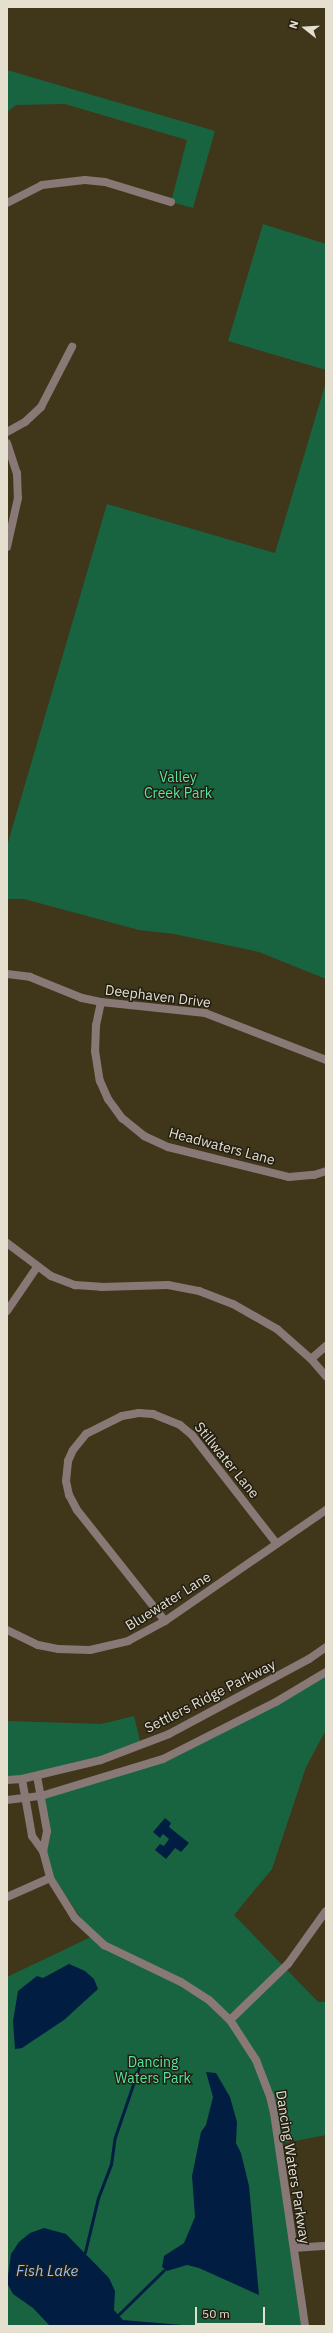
<!DOCTYPE html>
<html>
<head>
<meta charset="utf-8">
<style>
  body { margin:0 }
  #map { position:relative; width:333px; height:2333px; overflow:hidden; background:#40361a; font-family:"IBM Plex Sans",sans-serif }
  div>[style] { position:absolute }
  .green>* { inset:0; background:#186441 }
  .water>* { inset:0; background:#011e42 }
  .stream>* { height:3px; margin:-1.5px; padding:0 1.5px; transform-origin:1.5px; border-radius:1.5px; background:#011e42 }
  .minor>* { height:8px; margin:-4px; padding:0 4px; transform-origin:4px; border-radius:4px; background:#887876 }
  .tertiary>* { height:8px; margin:-4px; padding:0 4px; transform-origin:4px; border-radius:4px; background:#887876 }
  span { translate:-50% -50%; white-space:nowrap; text-align:center; line-height:1.15; -webkit-text-stroke:3px #221e12; paint-order:stroke }
  .park-label { font-size:14px; color:#57e49e }
  .street-label { font-size:14px; color:#e5dfcf }
  .water-label { font-size:15px; color:#95c1fa; font-style:italic }
  .frame { position:absolute; inset:0; border:8px solid #e5dfcf; pointer-events:none }
  .north { position:absolute; left:285px; top:8px; width:40px; height:40px; -webkit-text-stroke:3px #221e12; paint-order:stroke; rotate:287deg; font-size:11px; font-weight:700; line-height:16px; text-align:center; color:#e5dfcf }
  .north::after { content:''; display:block; margin:auto; width:14px; height:18px; background:#e5dfcf; clip-path:polygon(50% 0,100% 100%,50% 72%,0 100%) }
  .scale { position:absolute; left:195px; top:2307px; width:70px; height:18px; box-sizing:border-box; border:2px solid #e5dfcf; border-top:0; padding-left:5px; font-size:12px; line-height:14px; white-space:nowrap; color:#e5dfcf; -webkit-text-stroke:3px #221e12; paint-order:stroke }
</style>
</head>
<body>
<div id="map">
  <div class="green">
    <div style="clip-path:polygon(7px 70px,215px 131px,193px 208px,171px 202px,187px 140px,65px 104px,16px 105px,7px 112px)"></div>
    <div style="clip-path:polygon(263px 224px,326px 244px,326px 370px,228px 341px)"></div>
    <div style="clip-path:polygon(326px 382px,326px 979px,259px 952px,174px 934px,139px 930px,24px 899px,7px 899px,7px 846px,107px 504px,275px 553px)"></div>
    <div style="clip-path:polygon(326px 1672px,326px 1730px,306px 1767px,272px 1869px,234px 1915px,318px 2002px,326px 2002px,326px 2135px,279px 2144px,305px 2326px,7px 2326px,7px 1977px,93px 1936px,47px 1868px,47px 1831px,41px 1796px,163px 1759px)"></div>
    <div style="clip-path:polygon(134px 1716px,141px 1745px,101px 1760px,7px 1780px,7px 1721px,101px 1724px)"></div>
  </div>
  <div class="water">
    <div style="clip-path:polygon(165px 1818px,171px 1823px,169px 1827px,189px 1843px,181px 1852px,175px 1848px,166px 1859px,155px 1850px,160px 1844px,164px 1846px,169px 1839px,163px 1834px,160px 1838px,153px 1832px)"></div>
    <div style="clip-path:polygon(69px 1964px,85px 1971px,94px 1979px,98px 1989px,64px 2020px,22px 2048px,15px 2049px,13px 2021px,18px 1991px,37px 1976px,43px 1978px)"></div>
    <div style="clip-path:polygon(206px 2072px,216px 2073px,230px 2097px,237px 2122px,236px 2143px,241px 2153px,249px 2186px,259px 2295px,199px 2268px,187px 2265px,167px 2271px,162px 2267px,164px 2256px,184px 2243px,195px 2217px,192px 2176px,201px 2132px,206px 2125px,213px 2097px)"></div>
    <div style="clip-path:polygon(44px 2228px,66px 2234px,109px 2278px,115px 2291px,114px 2310px,123px 2320px,194px 2326px,50px 2326px,33px 2308px,13px 2294px,7px 2283px,11px 2254px,19px 2242px,30px 2233px)"></div>
  </div>
  <div class="stream">
    <div style="left:85px;top:2252px;width:56px;rotate:-76.5deg"></div>
    <div style="left:98px;top:2198px;width:36px;rotate:-69deg"></div>
    <div style="left:111px;top:2164px;width:27px;rotate:-82deg"></div>
    <div style="left:115px;top:2137px;width:83px;rotate:-71.1deg"></div>
    <div style="left:118px;top:2315px;width:64px;rotate:-44.4deg"></div>
  </div>
  <div class="minor">
    <div style="left:7px;top:203px;width:39px;rotate:-27deg"></div>
    <div style="left:42px;top:185px;width:43px;rotate:-6.6deg"></div>
    <div style="left:85px;top:180px;width:20px;rotate:6deg"></div>
    <div style="left:105px;top:182px;width:69px;rotate:16.9deg"></div>
    <div style="left:7px;top:432px;width:21px;rotate:-29deg"></div>
    <div style="left:25px;top:422px;width:22px;rotate:-43deg"></div>
    <div style="left:41px;top:407px;width:68px;rotate:-62.7deg"></div>
    <div style="left:7px;top:443px;width:32px;rotate:72deg"></div>
    <div style="left:17px;top:473px;width:25px;rotate:88deg"></div>
    <div style="left:18px;top:498px;width:50px;rotate:102.7deg"></div>
    <div style="left:7px;top:974px;width:23px;rotate:7deg"></div>
    <div style="left:30px;top:977px;width:56px;rotate:22deg"></div>
    <div style="left:82px;top:998px;width:19px;rotate:12deg"></div>
    <div style="left:101px;top:1002px;width:105px;rotate:6deg"></div>
    <div style="left:205px;top:1013px;width:130px;rotate:21.2deg"></div>
    <div style="left:101px;top:1002px;width:24px;rotate:102deg"></div>
    <div style="left:96px;top:1025px;width:26px;rotate:92deg"></div>
    <div style="left:95px;top:1051px;width:30px;rotate:81deg"></div>
    <div style="left:100px;top:1081px;width:20px;rotate:66deg"></div>
    <div style="left:108px;top:1099px;width:24px;rotate:54deg"></div>
    <div style="left:122px;top:1118px;width:28px;rotate:39deg"></div>
    <div style="left:144px;top:1136px;width:26px;rotate:25deg"></div>
    <div style="left:168px;top:1147px;width:125px;rotate:13.9deg"></div>
    <div style="left:289px;top:1177px;width:25px;rotate:-5deg"></div>
    <div style="left:314px;top:1175px;width:13px;rotate:-18deg"></div>
    <div style="left:7px;top:1243px;width:55px;rotate:36.9deg"></div>
    <div style="left:51px;top:1276px;width:26px;rotate:21deg"></div>
    <div style="left:75px;top:1285px;width:26px;rotate:4deg"></div>
    <div style="left:101px;top:1287px;width:67px;rotate:-1.7deg"></div>
    <div style="left:168px;top:1285px;width:32px;rotate:11deg"></div>
    <div style="left:199px;top:1291px;width:36px;rotate:21deg"></div>
    <div style="left:233px;top:1304px;width:51px;rotate:29.6deg"></div>
    <div style="left:277px;top:1329px;width:45px;rotate:41.4deg"></div>
    <div style="left:311px;top:1359px;width:23px;rotate:49deg"></div>
    <div style="left:7px;top:1311px;width:53px;rotate:-55.7deg"></div>
    <div style="left:311px;top:1359px;width:20px;rotate:-41deg"></div>
    <div style="left:165px;top:1621px;width:142px;rotate:-128.4deg"></div>
    <div style="left:77px;top:1510px;width:17px;rotate:-118deg"></div>
    <div style="left:69px;top:1495px;width:14px;rotate:-102deg"></div>
    <div style="left:66px;top:1481px;width:20px;rotate:-84deg"></div>
    <div style="left:68px;top:1461px;width:12px;rotate:-66deg"></div>
    <div style="left:73px;top:1450px;width:21px;rotate:-51deg"></div>
    <div style="left:86px;top:1434px;width:40px;rotate:-26.6deg"></div>
    <div style="left:122px;top:1416px;width:17px;rotate:-10deg"></div>
    <div style="left:139px;top:1413px;width:14px;rotate:4deg"></div>
    <div style="left:153px;top:1414px;width:29px;rotate:22deg"></div>
    <div style="left:180px;top:1425px;width:16px;rotate:40deg"></div>
    <div style="left:192px;top:1435px;width:138px;rotate:52.1deg"></div>
    <div style="left:7px;top:1630px;width:34px;rotate:26deg"></div>
    <div style="left:38px;top:1645px;width:20px;rotate:11deg"></div>
    <div style="left:58px;top:1649px;width:32px;rotate:2deg"></div>
    <div style="left:90px;top:1650px;width:39px;rotate:-13deg"></div>
    <div style="left:128px;top:1641px;width:42px;rotate:-28.4deg"></div>
    <div style="left:165px;top:1621px;width:196px;rotate:-34.6deg"></div>
    <div style="left:37px;top:1776px;width:56px;rotate:79.7deg"></div>
    <div style="left:47px;top:1831px;width:20px;rotate:101deg"></div>
    <div style="left:22px;top:1779px;width:58px;rotate:80deg"></div>
    <div style="left:32px;top:1836px;width:19px;rotate:54deg"></div>
    <div style="left:43px;top:1851px;width:28px;rotate:75deg"></div>
    <div style="left:50px;top:1878px;width:47px;rotate:58deg"></div>
    <div style="left:75px;top:1918px;width:40px;rotate:43deg"></div>
    <div style="left:104px;top:1945px;width:85px;rotate:25.7deg"></div>
    <div style="left:181px;top:1982px;width:33px;rotate:33deg"></div>
    <div style="left:209px;top:2000px;width:29px;rotate:44deg"></div>
    <div style="left:230px;top:2020px;width:48px;rotate:57deg"></div>
    <div style="left:256px;top:2060px;width:39px;rotate:69deg"></div>
    <div style="left:270px;top:2096px;width:17px;rotate:77deg"></div>
    <div style="left:274px;top:2113px;width:215px;rotate:81.7deg"></div>
    <div style="left:7px;top:1897px;width:47px;rotate:-23.8deg"></div>
    <div style="left:230px;top:2020px;width:81px;rotate:-44deg"></div>
    <div style="left:288px;top:1964px;width:65px;rotate:-54.4deg"></div>
    <div style="left:294px;top:2248px;width:32px;rotate:-4deg"></div>
  </div>
  <div class="tertiary">
    <div style="left:7px;top:1780px;width:15px;rotate:-4deg"></div>
    <div style="left:22px;top:1779px;width:81px;rotate:-13.5deg"></div>
    <div style="left:101px;top:1760px;width:73px;rotate:-20.9deg"></div>
    <div style="left:169px;top:1734px;width:159px;rotate:-28.2deg"></div>
    <div style="left:309px;top:1659px;width:21px;rotate:-35deg"></div>
    <div style="left:7px;top:1800px;width:34px;rotate:-7deg"></div>
    <div style="left:41px;top:1796px;width:127px;rotate:-16.9deg"></div>
    <div style="left:163px;top:1759px;width:127px;rotate:-26.8deg"></div>
    <div style="left:276px;top:1702px;width:58px;rotate:-31deg"></div>
  </div>
  <div class="park-label">
    <span style="left:178px;top:785px">Valley<br>Creek Park</span>
    <span style="left:153px;top:2070px">Dancing<br>Waters Park</span>
  </div>
  <div class="street-label">
    <span style="left:158px;top:996px;rotate:7deg">Deephaven Drive</span>
    <span style="left:222px;top:1146px;rotate:15deg">Headwaters Lane</span>
    <span style="left:227px;top:1460px;rotate:51deg">Stillwater Lane</span>
    <span style="left:168px;top:1601px;rotate:-32deg">Bluewater Lane</span>
    <span style="left:210px;top:1696px;rotate:-27deg">Settlers Ridge Parkway</span>
    <span style="left:293px;top:2167px;rotate:81deg">Dancing Waters Parkway</span>
  </div>
  <div class="water-label">
    <span style="left:47px;top:2271px">Fish Lake</span>
  </div>
  <div class="frame"></div>
  <div class="north">N</div>
  <div class="scale">50 m</div>
</div>
</body>
</html>
